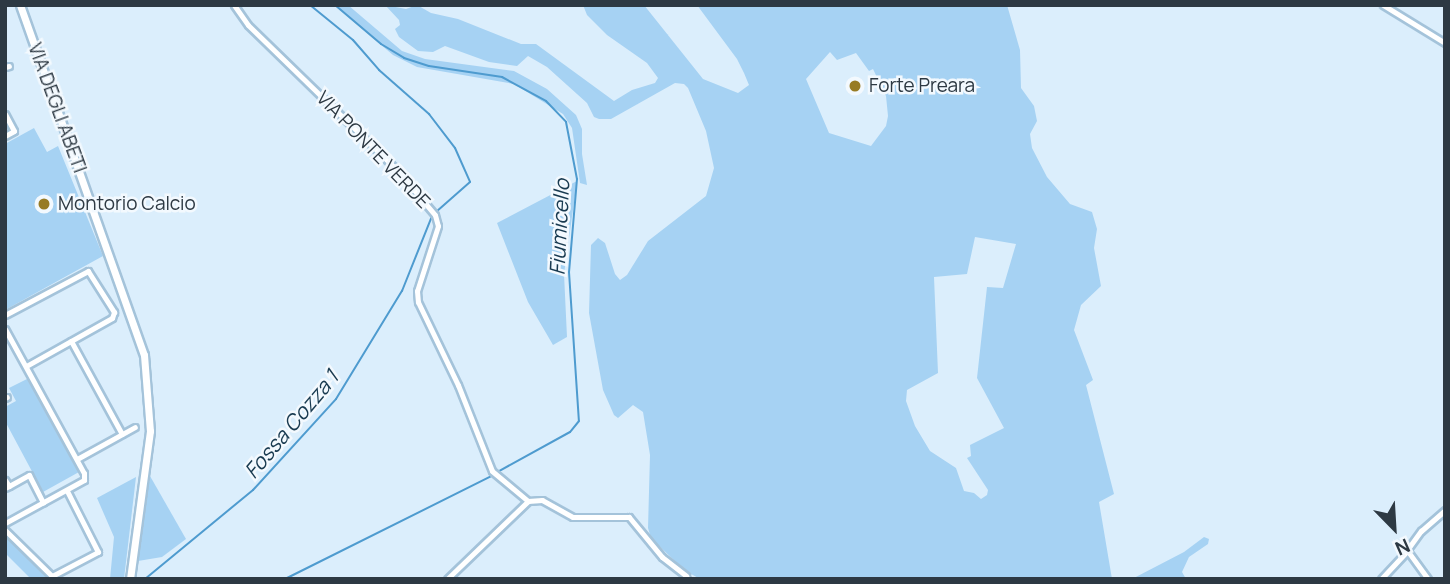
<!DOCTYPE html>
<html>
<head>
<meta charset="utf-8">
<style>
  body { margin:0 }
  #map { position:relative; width:1450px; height:584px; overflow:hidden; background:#dbeefc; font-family:Manrope,sans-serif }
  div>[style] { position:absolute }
  .green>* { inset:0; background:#a6d2f3 }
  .stream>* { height:2px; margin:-1px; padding:0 1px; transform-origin:1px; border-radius:1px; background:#4e9bcf }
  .roads { filter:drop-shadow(2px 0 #a4c3da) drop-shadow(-2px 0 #a4c3da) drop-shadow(0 2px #a4c3da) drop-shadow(0 -2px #a4c3da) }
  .minor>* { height:5px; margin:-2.5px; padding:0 2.5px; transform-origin:2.5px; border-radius:2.5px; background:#fff }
  .tertiary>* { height:7px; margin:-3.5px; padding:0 3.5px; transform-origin:3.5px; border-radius:3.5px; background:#fff }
  .dots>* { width:19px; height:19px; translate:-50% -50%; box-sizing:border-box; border:4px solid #f3f9fe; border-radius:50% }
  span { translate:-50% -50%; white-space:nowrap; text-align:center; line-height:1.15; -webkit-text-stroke:5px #f3f9fe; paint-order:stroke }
  .poi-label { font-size:19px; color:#2d3943 }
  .left { translate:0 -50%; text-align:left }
  .street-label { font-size:19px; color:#2d3943 }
  .water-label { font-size:21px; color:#183a50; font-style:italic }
  .frame { position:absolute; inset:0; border:7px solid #2d3943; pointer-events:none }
  .north { position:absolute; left:1359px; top:493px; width:70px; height:70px; -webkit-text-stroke:5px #f3f9fe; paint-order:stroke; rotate:156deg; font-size:19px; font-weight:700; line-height:28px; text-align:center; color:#2d3943 }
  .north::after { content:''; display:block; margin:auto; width:24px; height:32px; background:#2d3943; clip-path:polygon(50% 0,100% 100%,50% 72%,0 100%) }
</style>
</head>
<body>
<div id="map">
  <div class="green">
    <div style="clip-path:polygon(334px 5px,348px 5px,402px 51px,425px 59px,514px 71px,547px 89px,576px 115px,582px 129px,582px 154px,587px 185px,580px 183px,572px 128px,563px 114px,514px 84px,417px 67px,393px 55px)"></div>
    <div style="clip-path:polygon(evenodd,385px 5px,406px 9px,417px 5px,431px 13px,458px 19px,521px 44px,536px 44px,614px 101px,632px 90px,655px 83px,658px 78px,647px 63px,607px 35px,587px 15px,583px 5px,644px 5px,703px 79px,738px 93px,749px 85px,744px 73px,737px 59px,697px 5px,1007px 5px,1020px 50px,1021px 88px,1034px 106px,1037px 121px,1030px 134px,1032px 148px,1047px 177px,1070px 204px,1092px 212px,1097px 229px,1094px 248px,1101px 286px,1081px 305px,1074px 330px,1093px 380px,1086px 385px,1114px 494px,1099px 502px,1112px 579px,700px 579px,684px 570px,651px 538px,648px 528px,650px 455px,643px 412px,633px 405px,618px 418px,614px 415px,603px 390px,589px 313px,591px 245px,598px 238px,605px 243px,615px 274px,620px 280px,627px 275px,648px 241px,706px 196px,714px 168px,706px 131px,688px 88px,684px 84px,675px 83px,611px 119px,599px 119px,594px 117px,587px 103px,547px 67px,528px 56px,517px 66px,489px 62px,445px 46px,433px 52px,418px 51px,399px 37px,395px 29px,400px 25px,399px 20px,385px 5px,830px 52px,837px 60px,856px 53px,869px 71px,873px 69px,886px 96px,888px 116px,886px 126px,871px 146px,829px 133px,806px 79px,830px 52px,385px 5px,975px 237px,1016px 244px,1003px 288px,987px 287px,977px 378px,1004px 428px,970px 445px,971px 456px,967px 458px,988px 490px,987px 495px,981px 499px,974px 493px,964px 491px,956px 468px,930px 451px,915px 426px,906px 401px,907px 390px,938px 373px,934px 277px,967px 274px,975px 237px)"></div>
    <div style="clip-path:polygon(34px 128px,47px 152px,58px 146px,103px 256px,5px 310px,5px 144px)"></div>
    <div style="clip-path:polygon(577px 181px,564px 274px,567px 337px,553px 345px,528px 302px,497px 223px)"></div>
    <div style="clip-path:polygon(29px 378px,79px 472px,43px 492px,5px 421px,5px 407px,16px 401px,9px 388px)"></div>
    <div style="clip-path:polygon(150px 476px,186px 539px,162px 557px,138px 561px)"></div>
    <div style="clip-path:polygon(136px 477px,124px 579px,110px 579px,114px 537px,97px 498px)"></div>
    <div style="clip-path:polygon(5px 532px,48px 579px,31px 579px,5px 553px)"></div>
    <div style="clip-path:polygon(1204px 537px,1209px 539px,1208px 544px,1189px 557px,1182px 572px,1186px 579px,1132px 579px,1184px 552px)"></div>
  </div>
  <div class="stream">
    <div style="left:310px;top:5px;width:55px;rotate:39.1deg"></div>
    <div style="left:353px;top:40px;width:40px;rotate:49deg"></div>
    <div style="left:379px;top:70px;width:67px;rotate:41.3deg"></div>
    <div style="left:429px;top:114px;width:43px;rotate:52.6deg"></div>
    <div style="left:455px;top:148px;width:37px;rotate:66deg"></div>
    <div style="left:470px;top:182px;width:45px;rotate:138.6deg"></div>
    <div style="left:335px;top:5px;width:60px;rotate:40.3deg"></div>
    <div style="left:381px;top:44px;width:27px;rotate:31deg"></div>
    <div style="left:404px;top:58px;width:26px;rotate:18deg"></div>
    <div style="left:429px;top:66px;width:74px;rotate:8.6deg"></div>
    <div style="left:502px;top:77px;width:50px;rotate:28.6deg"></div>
    <div style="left:546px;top:101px;width:29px;rotate:46deg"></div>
    <div style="left:566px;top:122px;width:58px;rotate:79.1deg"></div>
    <div style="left:577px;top:179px;width:93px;rotate:94.9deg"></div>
    <div style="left:569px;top:272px;width:149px;rotate:86.2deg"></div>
    <div style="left:579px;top:421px;width:14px;rotate:129deg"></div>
    <div style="left:570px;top:432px;width:81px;rotate:151.2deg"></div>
    <div style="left:145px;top:579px;width:140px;rotate:-39.5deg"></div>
    <div style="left:253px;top:490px;width:123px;rotate:-47.6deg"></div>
    <div style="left:336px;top:399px;width:127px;rotate:-58.6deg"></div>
    <div style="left:402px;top:291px;width:81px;rotate:-68.2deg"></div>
    <div style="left:285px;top:579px;width:231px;rotate:-26.5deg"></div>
  </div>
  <div class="roads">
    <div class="minor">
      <div style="left:234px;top:5px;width:24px;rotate:55deg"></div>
      <div style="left:248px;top:25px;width:209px;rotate:44.2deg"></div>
      <div style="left:398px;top:171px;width:57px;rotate:49.9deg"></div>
      <div style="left:435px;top:215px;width:11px;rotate:75deg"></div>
      <div style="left:438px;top:226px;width:68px;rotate:107.9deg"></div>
      <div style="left:417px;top:291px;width:11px;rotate:85deg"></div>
      <div style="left:418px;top:302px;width:92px;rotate:64.3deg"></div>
      <div style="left:458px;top:385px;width:92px;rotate:68.4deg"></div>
      <div style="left:492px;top:471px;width:47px;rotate:39.8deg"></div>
      <div style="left:1383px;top:5px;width:73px;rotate:31.5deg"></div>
      <div style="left:5px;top:67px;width:4px;rotate:-14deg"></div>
      <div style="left:5px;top:114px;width:19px;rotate:62deg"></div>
      <div style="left:14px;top:131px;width:10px;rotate:151deg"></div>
      <div style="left:5px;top:315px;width:94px;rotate:-27.9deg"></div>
      <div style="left:88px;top:271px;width:49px;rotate:57.6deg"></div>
      <div style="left:114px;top:312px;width:6px;rotate:108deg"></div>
      <div style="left:112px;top:318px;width:98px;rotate:150.8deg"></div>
      <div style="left:5px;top:329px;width:164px;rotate:61.3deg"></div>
      <div style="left:84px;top:473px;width:7px;rotate:90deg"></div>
      <div style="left:84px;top:480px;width:90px;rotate:151.4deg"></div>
      <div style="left:71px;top:341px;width:106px;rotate:61.3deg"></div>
      <div style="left:5px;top:398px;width:2px;rotate:-27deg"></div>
      <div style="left:77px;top:459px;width:66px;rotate:-28.9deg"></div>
      <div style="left:5px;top:480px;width:7px;rotate:56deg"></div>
      <div style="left:9px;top:486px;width:4px;rotate:153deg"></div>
      <div style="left:9px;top:486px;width:23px;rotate:-29deg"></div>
      <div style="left:29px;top:475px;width:31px;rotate:63deg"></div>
      <div style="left:5px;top:530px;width:66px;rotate:44.4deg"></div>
      <div style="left:52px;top:576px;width:52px;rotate:-27.6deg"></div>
      <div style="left:98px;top:552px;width:68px;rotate:-116.9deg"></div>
      <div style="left:447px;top:579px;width:112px;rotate:-43.9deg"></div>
      <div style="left:528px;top:501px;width:14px;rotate:-4deg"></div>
      <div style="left:542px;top:500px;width:35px;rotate:29deg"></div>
      <div style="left:573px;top:517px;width:56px"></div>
      <div style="left:629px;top:517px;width:52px;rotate:50.5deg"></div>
      <div style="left:662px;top:557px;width:31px;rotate:38deg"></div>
      <div style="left:1381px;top:579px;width:38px;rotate:-47deg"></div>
      <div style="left:1428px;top:579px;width:36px;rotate:-126deg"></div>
      <div style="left:1407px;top:550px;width:24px;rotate:-54deg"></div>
      <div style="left:1421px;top:531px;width:32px;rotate:-41deg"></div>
    </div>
    <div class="tertiary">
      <div style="left:20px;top:5px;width:371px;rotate:70.5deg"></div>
      <div style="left:144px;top:355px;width:76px;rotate:85.5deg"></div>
      <div style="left:150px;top:431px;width:149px;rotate:97.7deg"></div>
    </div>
  </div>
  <div class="dots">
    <div style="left:855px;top:86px;background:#977b24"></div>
    <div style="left:44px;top:204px;background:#977b24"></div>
  </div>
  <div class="poi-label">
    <span class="left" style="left:869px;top:86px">Forte Preara</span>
    <span class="left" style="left:58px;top:204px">Montorio Calcio</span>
  </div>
  <div class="street-label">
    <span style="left:57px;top:108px;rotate:70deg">VIA DEGLI ABETI</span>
    <span style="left:373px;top:150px;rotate:46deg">VIA PONTE VERDE</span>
  </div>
  <div class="water-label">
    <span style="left:559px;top:227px;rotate:-87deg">Fiumicello</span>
    <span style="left:291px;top:424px;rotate:-50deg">Fossa Cozza 1</span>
  </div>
  <div class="frame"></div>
  <div class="north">N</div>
</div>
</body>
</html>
